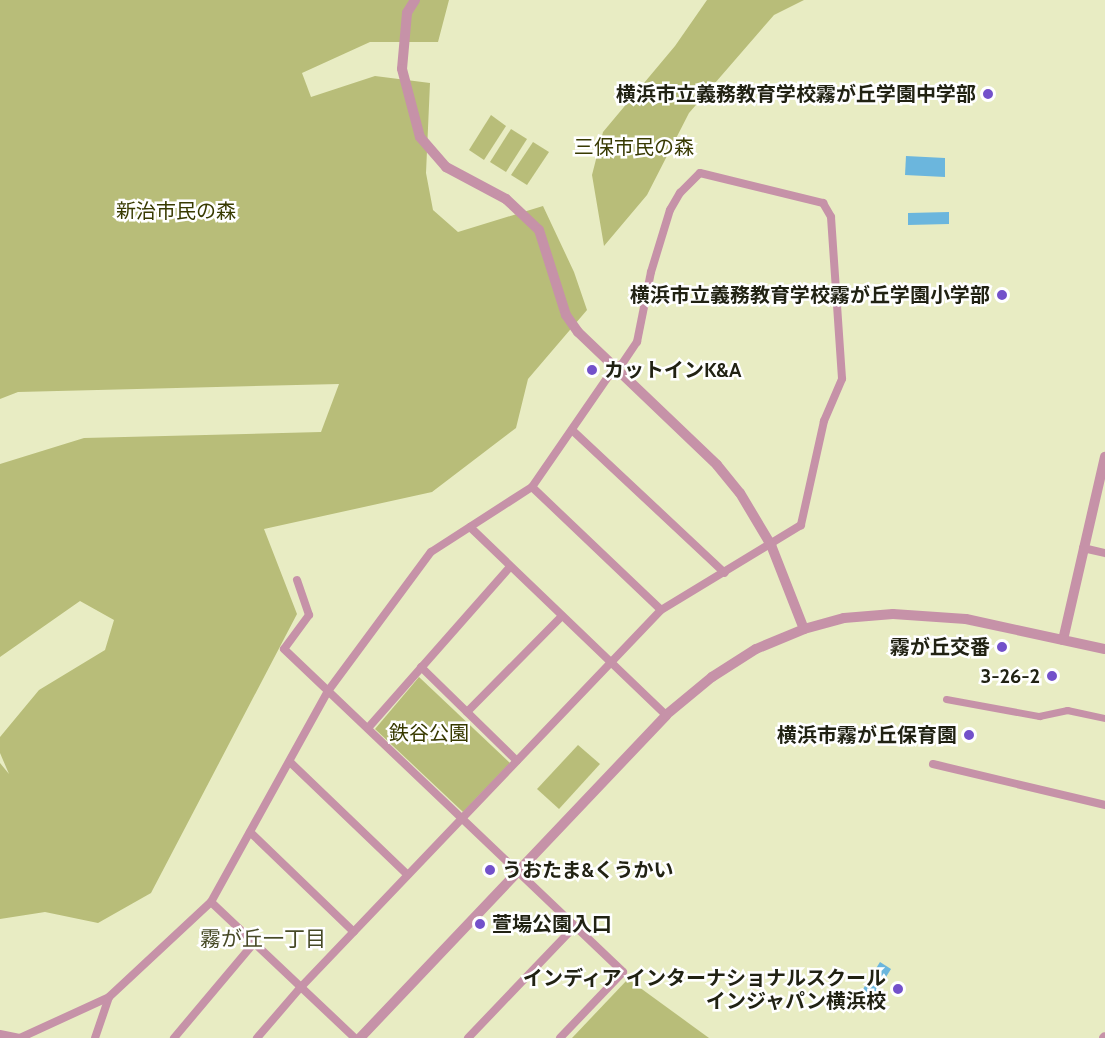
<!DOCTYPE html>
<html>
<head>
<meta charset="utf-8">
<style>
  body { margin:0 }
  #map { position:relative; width:1105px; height:1038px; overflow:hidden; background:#e8ecc3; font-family:Cabin,"Noto Sans JP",sans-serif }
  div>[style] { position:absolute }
  .green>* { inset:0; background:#b8bd79 }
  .water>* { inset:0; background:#6bb6dd }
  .pedestrian>* { height:7px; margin:-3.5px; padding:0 3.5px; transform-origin:3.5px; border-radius:3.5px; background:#c692a8 }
  .minor>* { height:8px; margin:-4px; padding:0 4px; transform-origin:4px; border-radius:4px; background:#c692a8 }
  .tertiary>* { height:10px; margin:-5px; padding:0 5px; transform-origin:5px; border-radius:5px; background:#c692a8 }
  .dots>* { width:16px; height:16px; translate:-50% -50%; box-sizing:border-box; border:3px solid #fff; border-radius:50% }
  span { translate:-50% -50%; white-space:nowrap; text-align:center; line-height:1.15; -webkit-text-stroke:5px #fff; paint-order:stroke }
  .poi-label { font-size:20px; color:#212213; font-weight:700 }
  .right { translate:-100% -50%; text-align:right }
  .left { translate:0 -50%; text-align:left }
  .park-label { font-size:20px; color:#383a01 }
  .neighbourhood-label { font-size:21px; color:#474a26 }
</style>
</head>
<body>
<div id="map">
  <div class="green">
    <div style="clip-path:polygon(0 0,449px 0,438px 42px,370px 42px,302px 73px,311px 97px,375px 76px,430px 83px,426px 173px,433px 210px,458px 232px,543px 206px,574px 272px,587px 310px,528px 379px,516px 428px,432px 492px,264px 529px,297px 614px,151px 893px,98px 923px,45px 912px,0 919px,0 763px,9px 774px,0 753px,0 737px,39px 690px,105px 650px,114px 620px,80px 601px,0 657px,0 464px,84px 438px,321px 432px,339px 384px,18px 392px,0 399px)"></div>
    <div style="clip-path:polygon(707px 0,804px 0,774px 15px,689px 113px,647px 195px,604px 246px,592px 175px,603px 132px,675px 46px)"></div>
    <div style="clip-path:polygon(491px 115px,506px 126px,484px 160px,469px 150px)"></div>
    <div style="clip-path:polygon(511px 129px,527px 139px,506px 172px,490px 162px)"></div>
    <div style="clip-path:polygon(533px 142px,549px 152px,527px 185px,511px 175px)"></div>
    <div style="clip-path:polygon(419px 677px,510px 763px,463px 812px,375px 729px)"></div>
    <div style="clip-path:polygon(578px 745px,600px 764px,559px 809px,537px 789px)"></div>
    <div style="clip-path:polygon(628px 979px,709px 1038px,572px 1038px)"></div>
  </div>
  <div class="water">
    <div style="clip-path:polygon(906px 156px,945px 158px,945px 177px,905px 175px)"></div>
    <div style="clip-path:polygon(949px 212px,949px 224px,908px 225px,908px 213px)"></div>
    <div style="clip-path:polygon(880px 962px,891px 969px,869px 1004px,858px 997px)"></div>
  </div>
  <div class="pedestrian">
    <div style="left:946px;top:699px;width:95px;rotate:10.4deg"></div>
    <div style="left:1039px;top:716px;width:29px;rotate:-12deg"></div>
    <div style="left:1067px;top:710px;width:39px;rotate:12deg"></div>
  </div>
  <div class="minor">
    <div style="left:572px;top:430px;width:209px;rotate:43.1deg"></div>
    <div style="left:532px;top:487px;width:178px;rotate:43.6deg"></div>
    <div style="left:470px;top:527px;width:272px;rotate:43.8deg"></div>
    <div style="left:1083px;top:548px;width:23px;rotate:13deg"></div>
    <div style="left:297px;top:580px;width:37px;rotate:71deg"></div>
    <div style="left:309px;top:615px;width:42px;rotate:126.3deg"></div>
    <div style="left:284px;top:649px;width:468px;rotate:43.6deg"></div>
    <div style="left:623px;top:972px;width:91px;rotate:133.7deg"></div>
    <div style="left:421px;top:667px;width:134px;rotate:44.4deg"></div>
    <div style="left:467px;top:712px;width:135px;rotate:-45.3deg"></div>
    <div style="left:368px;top:728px;width:215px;rotate:-48.6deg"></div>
    <div style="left:290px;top:762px;width:163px;rotate:43.8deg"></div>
    <div style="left:933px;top:764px;width:177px;rotate:13.4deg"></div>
    <div style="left:250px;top:832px;width:144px;rotate:43.9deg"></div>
    <div style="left:211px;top:902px;width:198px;rotate:43.4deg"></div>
    <div style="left:0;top:1034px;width:20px;rotate:11deg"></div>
    <div style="left:20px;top:1038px;width:98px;rotate:-24.7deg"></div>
    <div style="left:109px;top:997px;width:139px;rotate:-43deg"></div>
    <div style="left:211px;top:902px;width:241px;rotate:-61deg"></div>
    <div style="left:328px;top:691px;width:173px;rotate:-53.5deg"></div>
    <div style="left:431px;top:552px;width:120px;rotate:-32.8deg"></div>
    <div style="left:532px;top:487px;width:145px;rotate:-55.4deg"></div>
    <div style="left:614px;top:368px;width:9px;rotate:-27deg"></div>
    <div style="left:622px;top:364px;width:27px;rotate:-56deg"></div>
    <div style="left:637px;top:342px;width:71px;rotate:-78.7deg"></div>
    <div style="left:651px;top:272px;width:65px;rotate:-73deg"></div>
    <div style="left:670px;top:210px;width:20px;rotate:-60deg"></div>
    <div style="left:680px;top:193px;width:28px;rotate:-45deg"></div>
    <div style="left:700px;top:173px;width:127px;rotate:13.7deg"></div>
    <div style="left:823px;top:203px;width:16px;rotate:60deg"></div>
    <div style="left:831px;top:217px;width:162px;rotate:86.1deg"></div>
    <div style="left:842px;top:379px;width:46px;rotate:113.2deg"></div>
    <div style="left:824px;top:421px;width:107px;rotate:102.5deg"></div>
    <div style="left:801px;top:525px;width:164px;rotate:148.7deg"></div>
    <div style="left:661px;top:610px;width:523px;rotate:133.68deg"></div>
    <div style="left:300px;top:988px;width:66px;rotate:130.7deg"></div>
    <div style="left:95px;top:1038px;width:43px;rotate:-71.1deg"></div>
    <div style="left:174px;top:1038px;width:124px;rotate:-49.9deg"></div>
    <div style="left:468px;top:1038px;width:155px;rotate:-46.3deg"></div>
  </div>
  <div class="tertiary">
    <div style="left:415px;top:0;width:15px;rotate:122deg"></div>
    <div style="left:407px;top:13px;width:56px;rotate:95.1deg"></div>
    <div style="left:402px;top:69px;width:70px;rotate:75.2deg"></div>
    <div style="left:420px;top:137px;width:40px;rotate:49deg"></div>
    <div style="left:446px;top:167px;width:68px;rotate:28.1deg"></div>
    <div style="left:506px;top:199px;width:45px;rotate:43.2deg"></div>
    <div style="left:539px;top:230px;width:89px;rotate:72.4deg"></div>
    <div style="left:566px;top:315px;width:21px;rotate:55deg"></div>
    <div style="left:578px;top:332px;width:192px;rotate:43.7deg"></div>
    <div style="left:717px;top:465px;width:36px;rotate:51deg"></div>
    <div style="left:740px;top:493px;width:61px;rotate:59.2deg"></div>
    <div style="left:771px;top:545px;width:90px;rotate:68.6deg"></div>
    <div style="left:1063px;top:640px;width:188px;rotate:-77.1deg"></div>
    <div style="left:360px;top:1038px;width:445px;rotate:-46.5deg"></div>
    <div style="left:666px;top:715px;width:60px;rotate:-39.6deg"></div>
    <div style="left:712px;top:677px;width:52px;rotate:-32.5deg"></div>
    <div style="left:756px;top:649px;width:52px;rotate:-22.6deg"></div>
    <div style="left:804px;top:629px;width:41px;rotate:-15.4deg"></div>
    <div style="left:844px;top:618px;width:49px;rotate:-4.7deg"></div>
    <div style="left:893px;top:614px;width:73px;rotate:3.9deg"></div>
    <div style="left:966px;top:619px;width:142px;rotate:12.2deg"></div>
    <div style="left:1104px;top:1038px;width:1px;rotate:-45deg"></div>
  </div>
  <div class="dots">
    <div style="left:988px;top:94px;background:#7351ca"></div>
    <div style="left:1002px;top:295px;background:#7351ca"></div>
    <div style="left:592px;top:370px;background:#7351ca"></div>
    <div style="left:1002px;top:647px;background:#7351ca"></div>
    <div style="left:1052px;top:676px;background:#7351ca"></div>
    <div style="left:969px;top:735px;background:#7351ca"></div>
    <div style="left:490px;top:870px;background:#7351ca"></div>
    <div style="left:480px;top:924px;background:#7351ca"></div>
    <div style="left:898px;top:989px;background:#7351ca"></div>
  </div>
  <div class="poi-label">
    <span class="right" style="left:976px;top:94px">横浜市立義務教育学校霧が丘学園中学部</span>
    <span class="right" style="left:990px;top:295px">横浜市立義務教育学校霧が丘学園小学部</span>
    <span class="left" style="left:604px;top:370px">カットインK&amp;A</span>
    <span class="right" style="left:990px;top:647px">霧が丘交番</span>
    <span class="right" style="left:1040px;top:676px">3-26-2</span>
    <span class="right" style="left:957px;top:735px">横浜市霧が丘保育園</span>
    <span class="left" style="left:502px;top:870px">うおたま&amp;くうかい</span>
    <span class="left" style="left:492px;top:924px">萱場公園入口</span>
    <span class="right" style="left:886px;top:990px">インディア インターナショナルスクール<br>インジャパン横浜校</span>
  </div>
  <div class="park-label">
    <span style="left:634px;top:147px">三保市民の森</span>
    <span style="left:176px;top:211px">新治市民の森</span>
    <span style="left:429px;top:733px">鉄谷公園</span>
  </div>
  <div class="neighbourhood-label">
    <span style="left:263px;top:939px">霧が丘一丁目</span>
  </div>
</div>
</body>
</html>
